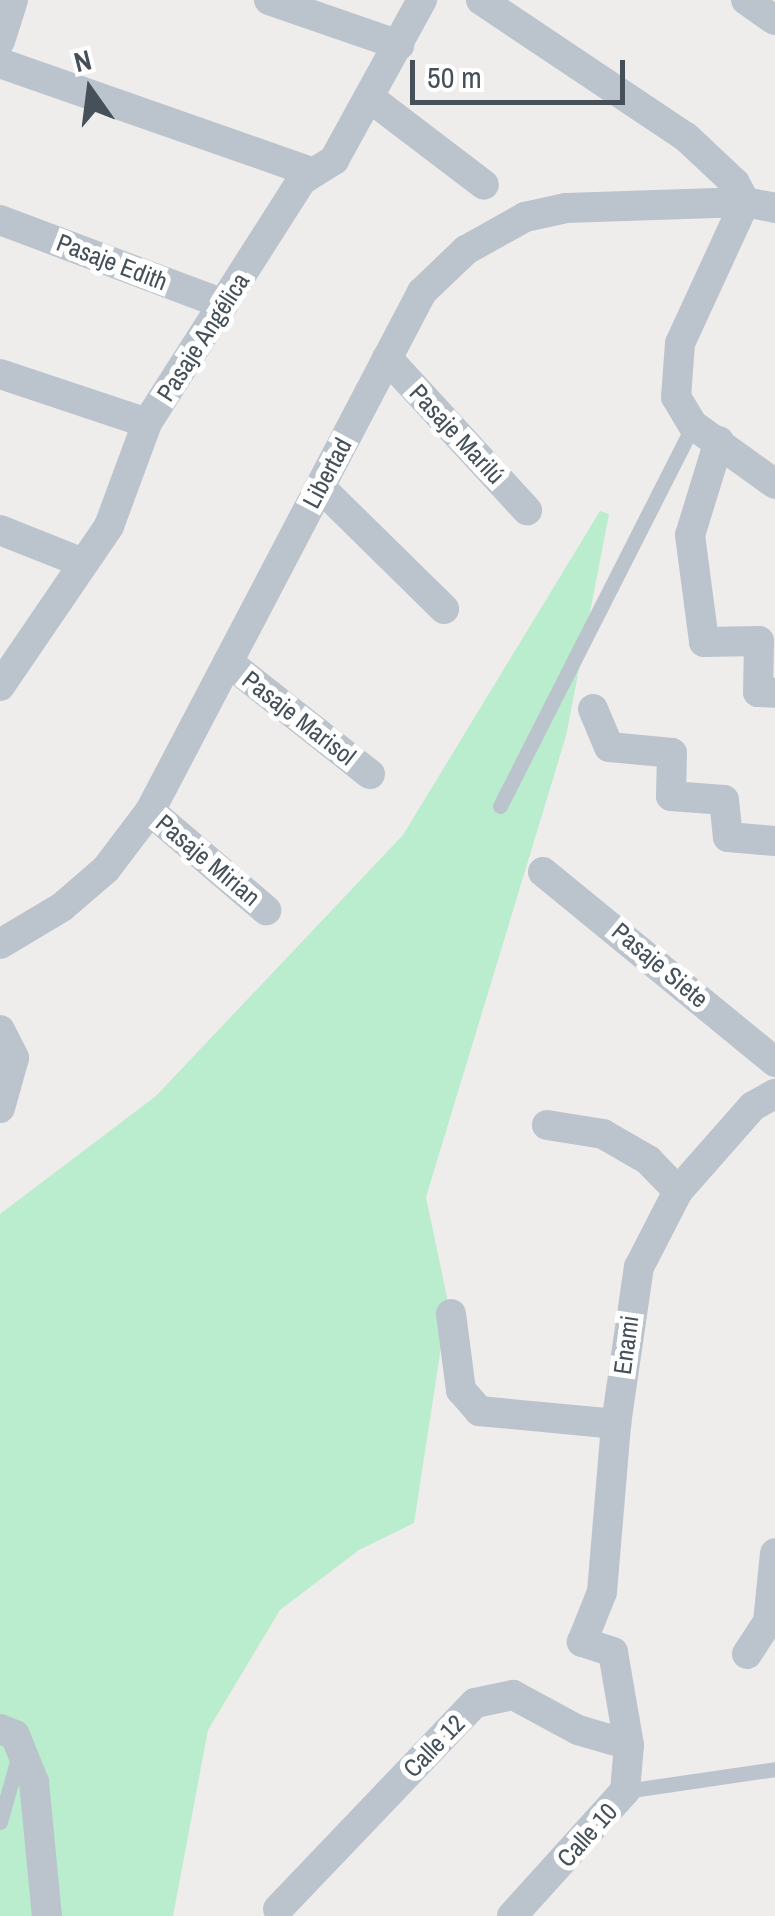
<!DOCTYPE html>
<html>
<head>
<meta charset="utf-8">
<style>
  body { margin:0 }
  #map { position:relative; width:775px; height:1916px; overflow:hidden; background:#efecec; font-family:"Archivo Narrow",sans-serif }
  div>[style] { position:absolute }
  .green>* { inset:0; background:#baedcd }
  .lane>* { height:15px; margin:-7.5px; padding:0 7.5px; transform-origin:7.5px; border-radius:7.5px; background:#bbc4cc }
  .street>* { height:30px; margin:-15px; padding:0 15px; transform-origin:15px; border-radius:15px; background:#bbc4cc }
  span { translate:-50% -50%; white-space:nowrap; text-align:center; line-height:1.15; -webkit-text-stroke:10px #fff; paint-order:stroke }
  .street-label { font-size:25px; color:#455059 }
  .north { position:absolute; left:40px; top:40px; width:100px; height:100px; -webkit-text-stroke:8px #fff; paint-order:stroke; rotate:346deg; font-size:28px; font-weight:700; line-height:40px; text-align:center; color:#455059 }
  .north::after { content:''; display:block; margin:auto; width:35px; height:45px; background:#455059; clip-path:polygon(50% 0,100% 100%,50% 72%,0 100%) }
  .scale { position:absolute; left:410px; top:60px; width:215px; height:45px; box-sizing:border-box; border:5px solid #455059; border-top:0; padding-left:12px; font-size:30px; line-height:35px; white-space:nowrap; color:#455059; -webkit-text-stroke:8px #fff; paint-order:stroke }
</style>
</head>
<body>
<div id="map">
  <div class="green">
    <div style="clip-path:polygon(600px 511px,609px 514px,566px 736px,426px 1197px,448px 1302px,414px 1523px,359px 1550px,280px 1610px,208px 1730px,173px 1916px,0 1916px,0 1214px,156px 1096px,403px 835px)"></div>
  </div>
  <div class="lane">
    <div style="left:500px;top:806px;width:427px;rotate:-63.1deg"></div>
    <div style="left:625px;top:1791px;width:152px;rotate:-8.3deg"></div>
    <div style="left:0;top:1822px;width:74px;rotate:-74.3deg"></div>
  </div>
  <div class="street">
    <div style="left:269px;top:0;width:138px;rotate:19.1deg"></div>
    <div style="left:481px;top:0;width:247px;rotate:33.8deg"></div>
    <div style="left:686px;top:137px;width:67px;rotate:43.2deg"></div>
    <div style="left:735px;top:183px;width:21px;rotate:62deg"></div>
    <div style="left:745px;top:202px;width:155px;rotate:114.7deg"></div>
    <div style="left:680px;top:343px;width:54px;rotate:94.2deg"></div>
    <div style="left:676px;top:397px;width:33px;rotate:59deg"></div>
    <div style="left:693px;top:425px;width:101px;rotate:35.7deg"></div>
    <div style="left:746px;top:0;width:35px;rotate:35deg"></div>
    <div style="left:0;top:41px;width:43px;rotate:-72.4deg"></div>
    <div style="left:0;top:63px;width:330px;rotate:19.3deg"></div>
    <div style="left:370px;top:98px;width:143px;rotate:37.3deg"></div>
    <div style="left:0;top:220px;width:239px;rotate:20.6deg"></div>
    <div style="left:387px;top:358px;width:207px;rotate:47.4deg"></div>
    <div style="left:0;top:374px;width:155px;rotate:18.4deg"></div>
    <div style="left:719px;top:441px;width:98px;rotate:107.1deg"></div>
    <div style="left:690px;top:535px;width:108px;rotate:82.5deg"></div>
    <div style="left:704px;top:642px;width:55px;rotate:-1deg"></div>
    <div style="left:759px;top:641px;width:51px;rotate:91.1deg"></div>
    <div style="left:758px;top:692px;width:17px;rotate:3deg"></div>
    <div style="left:320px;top:487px;width:174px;rotate:44.5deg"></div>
    <div style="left:0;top:530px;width:89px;rotate:21.7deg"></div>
    <div style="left:228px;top:662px;width:181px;rotate:38.3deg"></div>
    <div style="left:0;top:686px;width:194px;rotate:-55.7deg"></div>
    <div style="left:109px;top:526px;width:110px;rotate:-69.7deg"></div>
    <div style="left:147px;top:423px;width:288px;rotate:-57.5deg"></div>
    <div style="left:302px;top:180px;width:38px;rotate:-32deg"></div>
    <div style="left:334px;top:160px;width:183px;rotate:-61.2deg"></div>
    <div style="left:593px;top:709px;width:41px;rotate:67.2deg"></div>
    <div style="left:609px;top:747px;width:63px;rotate:5.4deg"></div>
    <div style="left:672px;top:753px;width:43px;rotate:91.3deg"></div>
    <div style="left:671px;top:796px;width:53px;rotate:4.3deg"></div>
    <div style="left:724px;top:800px;width:37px;rotate:84deg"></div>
    <div style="left:728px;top:837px;width:47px;rotate:4.9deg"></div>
    <div style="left:150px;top:811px;width:153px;rotate:40.5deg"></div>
    <div style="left:543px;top:872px;width:300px;rotate:39.3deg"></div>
    <div style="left:0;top:944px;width:72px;rotate:-30.8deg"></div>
    <div style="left:62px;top:907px;width:58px;rotate:-40.8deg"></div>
    <div style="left:106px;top:869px;width:73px;rotate:-52.8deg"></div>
    <div style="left:150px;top:811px;width:586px;rotate:-62.34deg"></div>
    <div style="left:422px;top:292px;width:61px;rotate:-43.7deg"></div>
    <div style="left:466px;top:250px;width:68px;rotate:-29.2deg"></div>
    <div style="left:525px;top:217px;width:42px;rotate:-12.4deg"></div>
    <div style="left:566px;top:208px;width:179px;rotate:-1.9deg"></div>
    <div style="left:745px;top:202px;width:31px;rotate:11deg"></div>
    <div style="left:0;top:1030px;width:31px;rotate:63deg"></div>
    <div style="left:14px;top:1058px;width:52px;rotate:105.6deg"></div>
    <div style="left:547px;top:1125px;width:57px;rotate:9.1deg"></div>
    <div style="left:603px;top:1134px;width:52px;rotate:30deg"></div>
    <div style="left:648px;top:1160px;width:43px;rotate:45.9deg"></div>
    <div style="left:451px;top:1314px;width:77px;rotate:82.5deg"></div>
    <div style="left:461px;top:1390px;width:28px;rotate:49deg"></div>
    <div style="left:479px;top:1411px;width:138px;rotate:5.4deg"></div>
    <div style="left:747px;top:1654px;width:38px;rotate:-57deg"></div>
    <div style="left:768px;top:1622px;width:69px;rotate:-84.2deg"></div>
    <div style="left:0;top:1729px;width:16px;rotate:22deg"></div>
    <div style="left:15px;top:1735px;width:51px;rotate:68deg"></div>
    <div style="left:34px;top:1782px;width:135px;rotate:84.5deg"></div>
    <div style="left:278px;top:1909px;width:285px;rotate:-46.3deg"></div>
    <div style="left:475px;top:1703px;width:39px;rotate:-12deg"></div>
    <div style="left:513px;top:1695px;width:74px;rotate:28.3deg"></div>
    <div style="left:578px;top:1730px;width:53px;rotate:16.4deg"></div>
    <div style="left:512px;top:1916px;width:169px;rotate:-47.9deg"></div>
    <div style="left:625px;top:1791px;width:46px;rotate:-85deg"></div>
    <div style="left:629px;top:1745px;width:94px;rotate:-99.8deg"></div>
    <div style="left:613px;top:1652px;width:33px;rotate:-162deg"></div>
    <div style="left:582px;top:1642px;width:54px;rotate:-68.2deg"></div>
    <div style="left:602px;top:1592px;width:169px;rotate:-85.2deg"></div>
    <div style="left:616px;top:1424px;width:159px;rotate:-81.7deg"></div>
    <div style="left:639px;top:1267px;width:85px;rotate:-62.8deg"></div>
    <div style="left:678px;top:1191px;width:113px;rotate:-48.6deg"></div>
    <div style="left:753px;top:1106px;width:25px;rotate:-29deg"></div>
  </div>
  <div class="street-label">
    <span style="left:112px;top:262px;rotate:21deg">Pasaje Edith</span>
    <span style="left:203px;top:337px;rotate:-57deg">Pasaje Angélica</span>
    <span style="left:457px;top:434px;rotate:47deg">Pasaje Marilú</span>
    <span style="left:327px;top:473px;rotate:-62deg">Libertad</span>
    <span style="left:299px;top:718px;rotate:38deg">Pasaje Marisol</span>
    <span style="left:208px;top:860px;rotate:40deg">Pasaje Mirian</span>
    <span style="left:660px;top:965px;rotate:40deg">Pasaje Siete</span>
    <span style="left:626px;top:1345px;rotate:-82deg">Enami</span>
    <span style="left:434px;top:1746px;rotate:-46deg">Calle 12</span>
    <span style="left:587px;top:1835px;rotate:-48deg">Calle 10</span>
  </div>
  <div class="north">N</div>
  <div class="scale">50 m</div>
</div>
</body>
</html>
